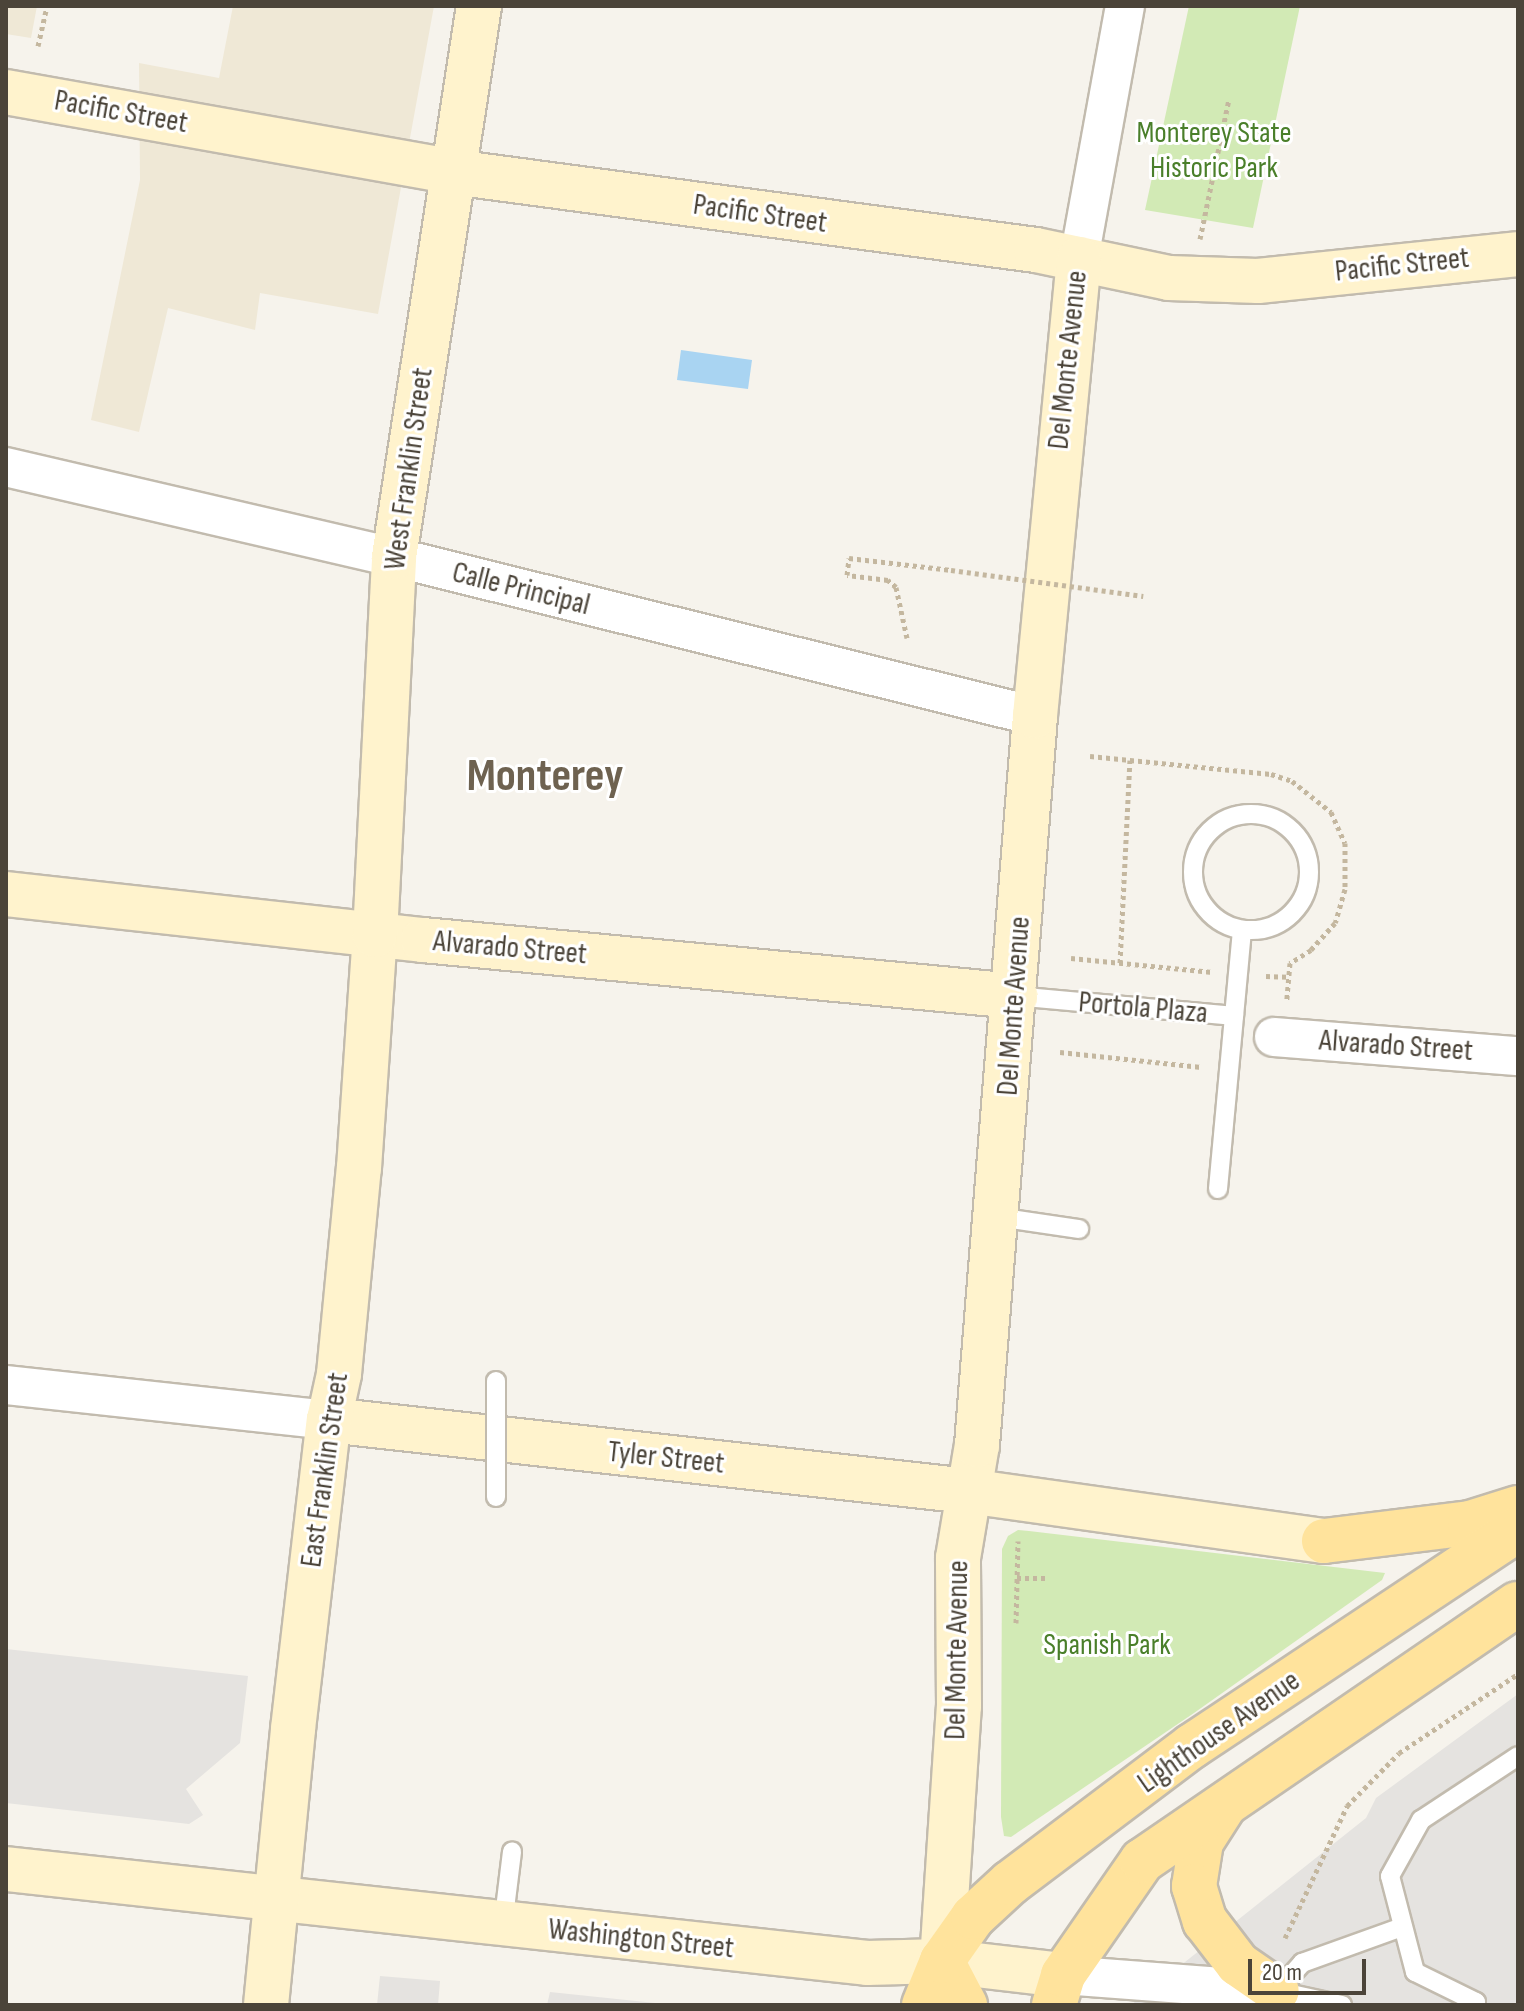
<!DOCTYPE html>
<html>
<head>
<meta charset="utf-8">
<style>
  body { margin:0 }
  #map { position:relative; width:1524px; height:2011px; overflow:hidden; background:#f6f3ec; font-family:"Sofia Sans Condensed",sans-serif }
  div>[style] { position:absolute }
  .education>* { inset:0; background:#efe8d6 }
  .green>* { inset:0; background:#d2eab5 }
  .parking>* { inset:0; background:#e5e3e0 }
  .water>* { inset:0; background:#a9d4f2 }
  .path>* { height:5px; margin-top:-2.5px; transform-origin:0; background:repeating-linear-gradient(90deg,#c4b79f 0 4px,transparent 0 8px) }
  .roads { filter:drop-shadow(2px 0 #c2bbae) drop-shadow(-2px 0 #c2bbae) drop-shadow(0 2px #c2bbae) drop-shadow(0 -2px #c2bbae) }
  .lane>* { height:18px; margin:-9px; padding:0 9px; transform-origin:9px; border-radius:9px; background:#fff }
  .lane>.ring { margin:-9px; padding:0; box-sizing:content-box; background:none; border:18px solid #fff; border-radius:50% }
  .street>* { height:38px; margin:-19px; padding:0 19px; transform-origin:19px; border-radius:19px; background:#fff }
  .secondary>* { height:44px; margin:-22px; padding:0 22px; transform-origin:22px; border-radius:22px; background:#fff3cd }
  .primary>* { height:44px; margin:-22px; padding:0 22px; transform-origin:22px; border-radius:22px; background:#ffe39c }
  .path-bridge>* { height:5px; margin-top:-2.5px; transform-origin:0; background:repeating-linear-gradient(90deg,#c4b79f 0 4px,transparent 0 8px) }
  .bridges { filter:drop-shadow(2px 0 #c2bbae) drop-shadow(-2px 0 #c2bbae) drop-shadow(0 2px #c2bbae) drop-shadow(0 -2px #c2bbae) }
  .lane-bridge>* { height:18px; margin:-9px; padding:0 9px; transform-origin:9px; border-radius:9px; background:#fff }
  span { translate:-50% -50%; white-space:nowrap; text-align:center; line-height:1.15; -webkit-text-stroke:6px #fff; paint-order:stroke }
  .street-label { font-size:30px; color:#4b4439 }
  .park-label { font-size:30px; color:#4a7f2a }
  .town-label { font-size:46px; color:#6e6250; font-weight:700 }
  .frame { position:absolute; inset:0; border:8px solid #4b4439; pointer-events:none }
  .scale { position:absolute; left:1248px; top:1959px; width:118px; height:36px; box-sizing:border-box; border:4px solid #4b4439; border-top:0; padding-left:10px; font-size:24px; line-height:28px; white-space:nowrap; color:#4b4439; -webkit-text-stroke:6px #fff; paint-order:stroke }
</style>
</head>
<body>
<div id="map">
  <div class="education">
    <div style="clip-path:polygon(6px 6px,37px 6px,31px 38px,6px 34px)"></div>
    <div style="clip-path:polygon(233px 6px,434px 6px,378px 314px,260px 293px,255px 330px,168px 308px,139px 432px,91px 420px,140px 180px,139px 63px,219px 78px)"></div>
  </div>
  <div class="green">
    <div style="clip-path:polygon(1189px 6px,1300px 6px,1253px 228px,1145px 210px)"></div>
    <div style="clip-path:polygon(1018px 1530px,1029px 1531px,1385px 1573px,1382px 1580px,1194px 1713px,1011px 1837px,1004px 1836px,1001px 1817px,1002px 1549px,1008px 1536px)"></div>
  </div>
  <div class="parking">
    <div style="clip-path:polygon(6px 1649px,248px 1676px,240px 1743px,186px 1789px,203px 1815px,189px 1824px,6px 1803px)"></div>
    <div style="clip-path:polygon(1518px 1694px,1518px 2005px,1131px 2005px,1366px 1818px,1376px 1798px)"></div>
    <div style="clip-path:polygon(380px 1976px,440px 1981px,438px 2005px,377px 2005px)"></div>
    <div style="clip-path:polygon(550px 1992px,674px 2005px,547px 2005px)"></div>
  </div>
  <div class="water">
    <div style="clip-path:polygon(681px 350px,752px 360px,748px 389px,677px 380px)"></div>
  </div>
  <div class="path">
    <div style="left:38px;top:46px;width:41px;rotate:-77.3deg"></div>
    <div style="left:1200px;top:239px;width:143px;rotate:-78.3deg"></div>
    <div style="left:907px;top:638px;width:52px;rotate:-102.2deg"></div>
    <div style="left:896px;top:587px;width:11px;rotate:-139deg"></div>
    <div style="left:888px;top:580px;width:41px;rotate:-173deg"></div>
    <div style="left:847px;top:575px;width:17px;rotate:-83deg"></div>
    <div style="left:849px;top:558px;width:103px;rotate:6.7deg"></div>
    <div style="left:1090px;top:756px;width:182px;rotate:5.7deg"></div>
    <div style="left:1271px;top:774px;width:22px;rotate:18deg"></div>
    <div style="left:1292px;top:781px;width:50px;rotate:38.5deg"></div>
    <div style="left:1331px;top:812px;width:34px;rotate:66deg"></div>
    <div style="left:1345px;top:843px;width:46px;rotate:90deg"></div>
    <div style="left:1345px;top:889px;width:35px;rotate:106deg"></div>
    <div style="left:1335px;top:923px;width:36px;rotate:132deg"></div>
    <div style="left:1311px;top:950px;width:25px;rotate:148deg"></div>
    <div style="left:1290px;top:963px;width:37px;rotate:95deg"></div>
    <div style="left:1071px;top:958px;width:142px;rotate:5.7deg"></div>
    <div style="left:1120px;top:963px;width:203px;rotate:-87.2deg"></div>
    <div style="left:1266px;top:976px;width:23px;rotate:2deg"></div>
    <div style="left:1060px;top:1052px;width:142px;rotate:6.1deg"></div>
    <div style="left:1017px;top:1578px;width:31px"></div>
    <div style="left:1016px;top:1623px;width:82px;rotate:-88.6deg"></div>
    <div style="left:1285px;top:1938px;width:146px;rotate:-64.8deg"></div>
    <div style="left:1347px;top:1806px;width:74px;rotate:-45.5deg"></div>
    <div style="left:1399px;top:1753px;width:143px;rotate:-33.6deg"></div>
  </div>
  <div class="roads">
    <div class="lane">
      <div class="ring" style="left:1193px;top:814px;width:98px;height:98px"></div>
      <div style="left:1015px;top:996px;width:220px;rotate:5.2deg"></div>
      <div style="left:1218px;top:1189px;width:260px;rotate:-84.7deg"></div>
      <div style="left:997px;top:1217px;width:83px;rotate:8.3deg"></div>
      <div style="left:503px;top:1925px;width:74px;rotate:-83deg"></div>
      <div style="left:1342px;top:2005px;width:66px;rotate:-167.8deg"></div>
      <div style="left:1277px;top:1991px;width:38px;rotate:-48deg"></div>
      <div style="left:1302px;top:1963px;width:106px;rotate:-19.8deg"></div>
      <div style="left:1475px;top:2005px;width:3px;rotate:-72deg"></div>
      <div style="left:1476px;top:2002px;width:68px;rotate:-153.8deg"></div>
      <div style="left:1415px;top:1972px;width:99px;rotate:-104.6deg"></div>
      <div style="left:1390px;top:1876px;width:64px;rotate:-61deg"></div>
      <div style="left:1421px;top:1820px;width:116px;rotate:-33.4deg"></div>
    </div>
    <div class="street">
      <div style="left:1079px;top:259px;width:257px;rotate:-79.7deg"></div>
      <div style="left:6px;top:467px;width:398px;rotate:13.1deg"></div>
      <div style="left:394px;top:557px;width:660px;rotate:13.93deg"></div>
      <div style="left:1274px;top:1037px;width:245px;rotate:4.5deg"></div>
      <div style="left:6px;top:1385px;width:325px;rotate:6.2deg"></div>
      <div style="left:1063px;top:1975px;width:215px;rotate:4.3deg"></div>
    </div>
    <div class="secondary">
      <div style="left:6px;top:92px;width:454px;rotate:10.1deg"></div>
      <div style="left:453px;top:172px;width:588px;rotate:7.62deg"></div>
      <div style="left:1036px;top:250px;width:136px;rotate:11.9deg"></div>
      <div style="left:1169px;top:278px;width:89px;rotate:1.9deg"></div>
      <div style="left:1258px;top:281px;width:261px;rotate:-5.9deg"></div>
      <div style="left:6px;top:894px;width:420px;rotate:6.3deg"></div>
      <div style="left:423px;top:940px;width:595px;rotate:5.4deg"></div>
      <div style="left:329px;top:1420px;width:643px;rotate:6.34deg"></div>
      <div style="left:968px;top:1491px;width:359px;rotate:8deg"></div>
      <div style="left:6px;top:1869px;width:866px;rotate:6.23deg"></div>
      <div style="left:867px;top:1963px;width:75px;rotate:-1.5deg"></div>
      <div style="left:942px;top:1961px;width:122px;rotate:6.6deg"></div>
      <div style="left:942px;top:1961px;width:256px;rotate:-86.2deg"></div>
      <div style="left:959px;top:1706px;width:148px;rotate:-90.4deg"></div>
      <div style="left:958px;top:1558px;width:115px;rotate:-80.5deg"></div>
      <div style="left:977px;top:1445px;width:731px;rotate:-85.45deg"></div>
      <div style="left:1035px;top:716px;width:459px;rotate:-84.5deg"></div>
      <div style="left:266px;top:2005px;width:277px;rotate:-84.4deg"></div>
      <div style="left:293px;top:1729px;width:311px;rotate:-83.4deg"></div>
      <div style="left:329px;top:1420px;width:47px;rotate:-77.7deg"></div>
      <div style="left:339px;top:1374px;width:207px;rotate:-84.5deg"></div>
      <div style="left:359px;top:1168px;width:234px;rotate:-86.1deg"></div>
      <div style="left:375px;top:935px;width:378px;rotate:-87.1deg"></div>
      <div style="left:394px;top:557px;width:558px;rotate:-81.23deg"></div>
    </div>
    <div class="primary">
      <div style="left:1324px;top:1541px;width:147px;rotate:-7deg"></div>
      <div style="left:1470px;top:1523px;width:50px;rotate:-17.4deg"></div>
      <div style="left:1224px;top:1806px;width:43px;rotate:122.6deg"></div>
      <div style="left:1201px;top:1842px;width:45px;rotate:99deg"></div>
      <div style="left:1194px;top:1886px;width:37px;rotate:73deg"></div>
      <div style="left:1205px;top:1921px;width:54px;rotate:52.5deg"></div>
      <div style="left:1238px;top:1964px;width:47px;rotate:34.7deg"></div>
      <div style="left:942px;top:1961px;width:50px;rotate:62.4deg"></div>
      <div style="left:924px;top:2005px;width:48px;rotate:-67.8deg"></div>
      <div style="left:942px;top:1961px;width:54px;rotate:-54.8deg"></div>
      <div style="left:973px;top:1917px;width:50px;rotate:-42.6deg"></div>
      <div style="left:1010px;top:1883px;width:228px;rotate:-37deg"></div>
      <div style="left:1192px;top:1746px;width:392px;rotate:-33.6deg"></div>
      <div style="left:1054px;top:2005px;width:31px;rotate:-73deg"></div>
      <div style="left:1063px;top:1975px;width:139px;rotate:-55.3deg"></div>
      <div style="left:1142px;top:1861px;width:455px;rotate:-34.4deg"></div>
    </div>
  </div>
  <div class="path-bridge">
    <div style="left:951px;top:570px;width:194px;rotate:7.7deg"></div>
  </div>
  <div class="bridges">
    <div class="lane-bridge">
      <div style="left:496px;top:1497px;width:116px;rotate:-90deg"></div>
    </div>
  </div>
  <div class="street-label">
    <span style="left:121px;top:112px;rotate:10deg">Pacific Street</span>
    <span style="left:760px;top:214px;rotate:8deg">Pacific Street</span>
    <span style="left:1402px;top:265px;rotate:-6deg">Pacific Street</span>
    <span style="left:1068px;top:360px;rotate:-84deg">Del Monte Avenue</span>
    <span style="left:409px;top:469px;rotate:-82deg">West Franklin Street</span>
    <span style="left:521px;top:589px;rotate:14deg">Calle Principal</span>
    <span style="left:510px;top:948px;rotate:5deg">Alvarado Street</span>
    <span style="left:1014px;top:1006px;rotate:-86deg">Del Monte Avenue</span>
    <span style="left:1143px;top:1008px;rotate:5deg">Portola Plaza</span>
    <span style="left:1396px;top:1046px;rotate:4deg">Alvarado Street</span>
    <span style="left:666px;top:1458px;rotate:6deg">Tyler Street</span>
    <span style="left:325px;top:1470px;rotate:-82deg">East Franklin Street</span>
    <span style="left:957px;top:1650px;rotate:-89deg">Del Monte Avenue</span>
    <span style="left:1219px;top:1732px;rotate:-35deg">Lighthouse Avenue</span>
    <span style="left:641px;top:1939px;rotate:6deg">Washington Street</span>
  </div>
  <div class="park-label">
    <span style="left:1214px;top:150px">Monterey State<br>Historic Park</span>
    <span style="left:1107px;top:1645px">Spanish Park</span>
  </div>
  <div class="town-label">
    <span style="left:545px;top:777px">Monterey</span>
  </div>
  <div class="frame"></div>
  <div class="scale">20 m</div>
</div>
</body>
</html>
